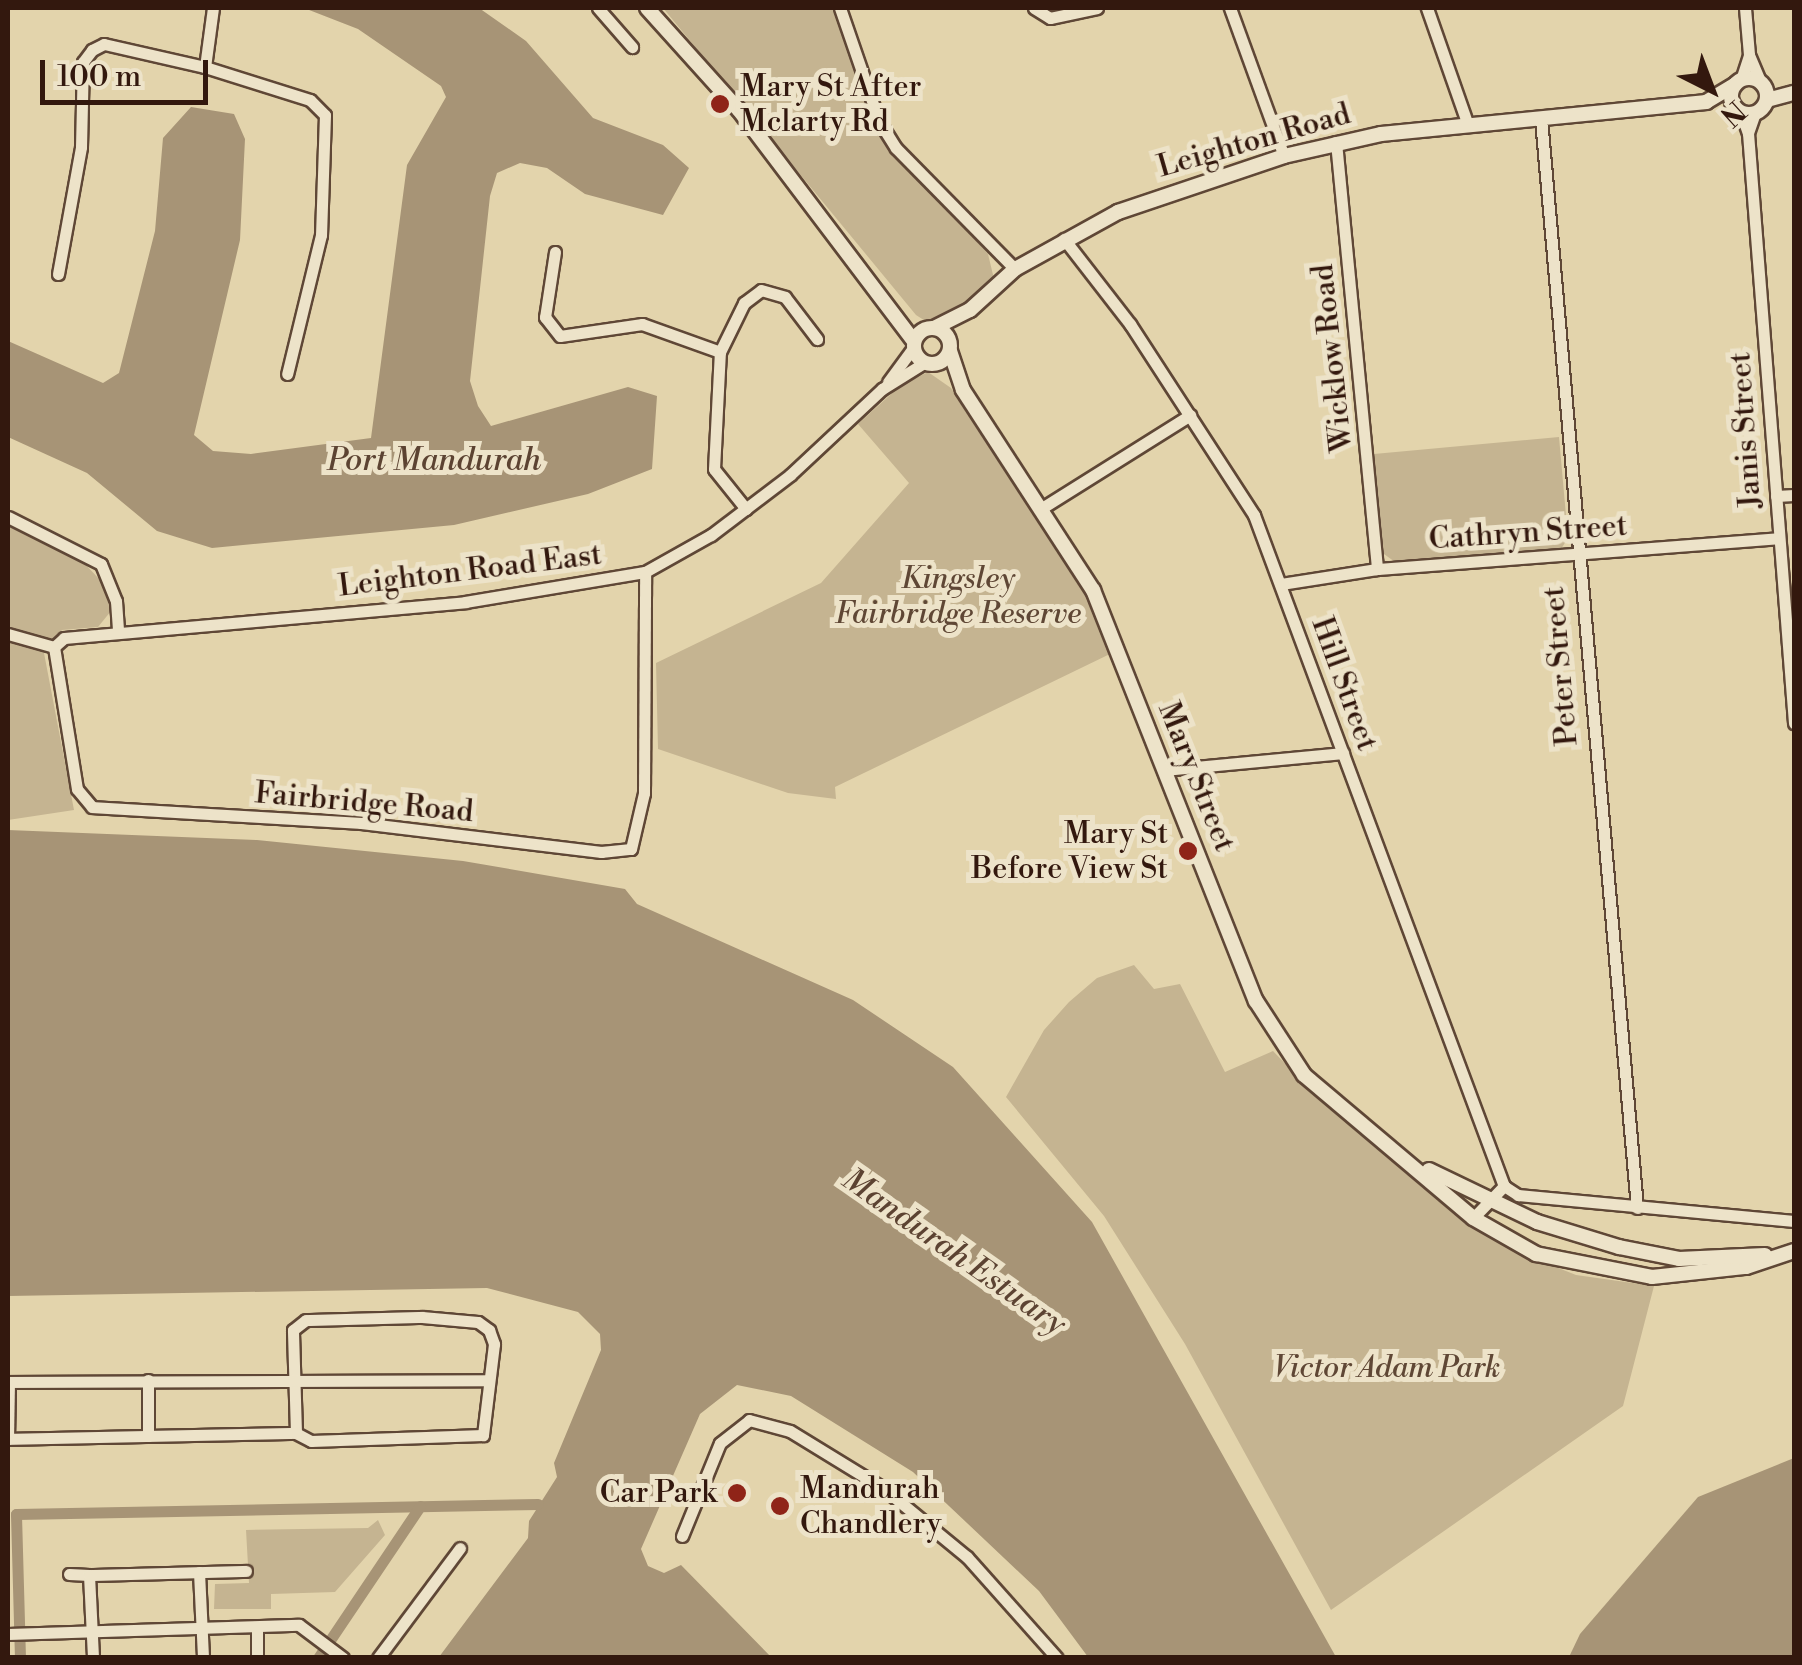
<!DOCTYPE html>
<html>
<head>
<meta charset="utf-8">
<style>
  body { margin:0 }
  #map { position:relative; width:1802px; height:1665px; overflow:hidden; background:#e3d4ac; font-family:"Libre Bodoni",serif }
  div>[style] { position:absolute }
  .green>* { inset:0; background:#c5b491 }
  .water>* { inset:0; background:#a79476 }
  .canal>* { height:11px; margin:-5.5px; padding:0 5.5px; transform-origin:5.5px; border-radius:5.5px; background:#a79476 }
  .roads { filter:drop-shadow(2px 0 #5f4736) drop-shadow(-2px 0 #5f4736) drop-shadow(0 2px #5f4736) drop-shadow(0 -2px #5f4736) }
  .minor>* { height:11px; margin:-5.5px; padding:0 5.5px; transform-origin:5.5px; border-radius:5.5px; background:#ede3c9 }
  .tertiary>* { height:14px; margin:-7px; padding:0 7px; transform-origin:7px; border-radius:7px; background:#ede3c9 }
  .tertiary>.ring { margin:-7px; padding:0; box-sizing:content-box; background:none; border:14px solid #ede3c9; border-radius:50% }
  .dots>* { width:28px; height:28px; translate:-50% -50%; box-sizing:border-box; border:5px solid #ede3c9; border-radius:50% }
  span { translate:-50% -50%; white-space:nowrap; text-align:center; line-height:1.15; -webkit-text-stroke:10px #ede3c9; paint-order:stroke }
  .poi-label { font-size:30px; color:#33180e }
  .left { translate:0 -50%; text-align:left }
  .right { translate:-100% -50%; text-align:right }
  .street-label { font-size:30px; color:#33180e }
  .park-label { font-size:30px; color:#5f4735; font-style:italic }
  .water-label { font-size:32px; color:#5c4332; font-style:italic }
  .frame { position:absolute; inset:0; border:10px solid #33180e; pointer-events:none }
  .north { position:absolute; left:1662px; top:40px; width:100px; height:100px; -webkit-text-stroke:8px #ede3c9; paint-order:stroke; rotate:138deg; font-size:28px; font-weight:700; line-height:40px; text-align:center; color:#33180e }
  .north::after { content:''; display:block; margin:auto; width:35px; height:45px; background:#33180e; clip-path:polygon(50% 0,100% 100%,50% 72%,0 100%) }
  .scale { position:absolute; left:40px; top:60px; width:168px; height:45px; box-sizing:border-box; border:5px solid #33180e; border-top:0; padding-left:12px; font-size:30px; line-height:35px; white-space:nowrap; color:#33180e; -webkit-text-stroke:8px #ede3c9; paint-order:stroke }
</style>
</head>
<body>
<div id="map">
  <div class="green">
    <div style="clip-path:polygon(663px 8px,833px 8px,875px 130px,988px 254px,994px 279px,951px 318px,930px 324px,916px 315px)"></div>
    <div style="clip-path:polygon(928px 372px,951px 388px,1027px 496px,1075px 570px,1112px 653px,835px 787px,836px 799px,788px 793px,658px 749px,656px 663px,821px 583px,909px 483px,858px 424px,900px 386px)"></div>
    <div style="clip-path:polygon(1559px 437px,1568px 538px,1561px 549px,1395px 562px,1384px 554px,1374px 454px)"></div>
    <div style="clip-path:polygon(8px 523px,84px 563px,101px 581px,111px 611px,98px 627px,62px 630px,44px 653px,74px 810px,8px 820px)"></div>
    <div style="clip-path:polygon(1134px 965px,1154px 989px,1180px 984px,1225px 1072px,1273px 1051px,1324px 1104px,1536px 1259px,1576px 1275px,1654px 1286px,1623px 1406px,1331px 1610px,1185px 1344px,1104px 1216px,1006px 1097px,1044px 1030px,1069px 1002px,1097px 978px)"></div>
    <div style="clip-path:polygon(378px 1520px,385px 1535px,335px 1592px,271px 1594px,271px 1609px,214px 1609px,215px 1584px,249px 1583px,246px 1530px,368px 1528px)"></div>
  </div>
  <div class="water">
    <div style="clip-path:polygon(304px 8px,479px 8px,526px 41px,593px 118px,663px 145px,689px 168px,663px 215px,585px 194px,547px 168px,520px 163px,497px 173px,490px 196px,470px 381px,478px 406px,491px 426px,628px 387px,657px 396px,652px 469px,588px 494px,454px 525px,212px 548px,157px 531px,87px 473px,8px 437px,8px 341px,103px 383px,119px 373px,155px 231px,163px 138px,191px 107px,234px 114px,245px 139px,240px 240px,194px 435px,213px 451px,251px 454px,371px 438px,407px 165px,446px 97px,441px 86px,358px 29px)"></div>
    <div style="clip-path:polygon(8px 830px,257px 840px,463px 861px,625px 889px,637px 904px,853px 1000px,953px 1067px,1092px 1222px,1336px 1657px,1088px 1657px,1039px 1591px,913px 1472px,791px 1396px,737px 1385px,700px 1414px,641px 1549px,648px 1566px,664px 1573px,681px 1565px,771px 1657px,439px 1657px,528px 1538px,529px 1521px,557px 1477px,554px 1463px,601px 1350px,600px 1334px,578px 1312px,487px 1288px,8px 1296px)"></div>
    <div style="clip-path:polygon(1794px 1458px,1794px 1657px,1569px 1657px,1580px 1634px,1698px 1497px)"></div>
  </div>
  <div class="canal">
    <div style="left:20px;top:1658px;width:144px;rotate:-91.6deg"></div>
    <div style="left:16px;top:1514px;width:522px;rotate:-1.1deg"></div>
    <div style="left:318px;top:1658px;width:183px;rotate:-56.1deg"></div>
  </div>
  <div class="roads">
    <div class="minor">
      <div style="left:598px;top:8px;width:52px;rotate:48.9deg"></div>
      <div style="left:840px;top:8px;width:120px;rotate:71deg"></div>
      <div style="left:879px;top:121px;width:32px;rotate:58deg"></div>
      <div style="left:896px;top:148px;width:170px;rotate:45.5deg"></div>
      <div style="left:1034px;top:8px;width:19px;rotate:32deg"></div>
      <div style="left:1050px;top:18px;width:48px;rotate:-12deg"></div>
      <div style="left:1230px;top:8px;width:158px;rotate:70deg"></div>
      <div style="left:1427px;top:8px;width:124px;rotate:70.7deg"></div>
      <div style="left:1745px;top:8px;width:47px;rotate:85.1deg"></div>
      <div style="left:1749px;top:55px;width:30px;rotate:67deg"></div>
      <div style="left:205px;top:67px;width:60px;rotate:-82.3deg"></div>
      <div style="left:1741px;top:80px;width:26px;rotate:-72deg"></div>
      <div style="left:1741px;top:113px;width:21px;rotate:71deg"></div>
      <div style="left:1748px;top:133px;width:592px;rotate:85.54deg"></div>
      <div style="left:1541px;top:119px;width:1093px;rotate:84.96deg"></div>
      <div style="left:1748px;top:133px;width:21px;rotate:-71deg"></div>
      <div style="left:1336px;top:142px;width:429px;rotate:84.5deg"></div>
      <div style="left:1064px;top:239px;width:108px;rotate:52.2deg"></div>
      <div style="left:1130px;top:324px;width:228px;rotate:57deg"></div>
      <div style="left:1254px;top:515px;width:716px;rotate:69.57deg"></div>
      <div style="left:555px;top:252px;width:66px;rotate:98.7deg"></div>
      <div style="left:545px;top:317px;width:24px;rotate:52deg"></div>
      <div style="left:560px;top:336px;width:83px;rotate:-8.3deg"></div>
      <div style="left:642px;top:324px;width:83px;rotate:19.7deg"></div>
      <div style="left:58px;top:274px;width:129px;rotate:-79.7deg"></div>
      <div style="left:81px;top:147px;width:85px;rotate:-88.7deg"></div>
      <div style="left:83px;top:62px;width:15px;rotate:-53deg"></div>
      <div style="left:92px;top:50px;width:13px;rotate:-27deg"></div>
      <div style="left:104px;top:44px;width:104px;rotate:12.8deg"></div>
      <div style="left:205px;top:67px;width:110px;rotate:17.4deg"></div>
      <div style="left:310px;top:100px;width:21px;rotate:45deg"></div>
      <div style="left:325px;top:115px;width:120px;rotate:91.9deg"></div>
      <div style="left:321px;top:235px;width:143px;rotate:103.7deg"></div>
      <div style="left:888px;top:382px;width:42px;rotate:-53.7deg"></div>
      <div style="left:1776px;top:496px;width:18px;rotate:-3deg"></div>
      <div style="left:1042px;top:508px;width:175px;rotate:-32.1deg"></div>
      <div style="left:746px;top:509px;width:51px;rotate:-128.7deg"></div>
      <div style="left:714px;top:469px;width:117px;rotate:-87.1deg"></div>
      <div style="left:720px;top:352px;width:55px;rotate:-63.9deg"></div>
      <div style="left:744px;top:303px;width:21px;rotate:-37deg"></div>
      <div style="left:761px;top:290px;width:25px;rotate:16deg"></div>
      <div style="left:785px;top:297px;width:53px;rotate:52.7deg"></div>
      <div style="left:8px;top:517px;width:104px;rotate:26.8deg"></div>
      <div style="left:101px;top:564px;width:40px;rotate:68deg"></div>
      <div style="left:116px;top:601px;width:32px;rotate:86deg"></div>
      <div style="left:1281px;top:584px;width:97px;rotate:-8.9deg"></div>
      <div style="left:1377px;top:569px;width:403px;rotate:-4.4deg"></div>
      <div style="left:8px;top:634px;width:48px;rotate:15.8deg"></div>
      <div style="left:54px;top:647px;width:144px;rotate:80.8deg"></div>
      <div style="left:77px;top:789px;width:23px;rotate:50deg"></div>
      <div style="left:92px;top:807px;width:269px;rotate:3.4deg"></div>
      <div style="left:361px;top:823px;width:242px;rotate:6.9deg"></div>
      <div style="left:601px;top:852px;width:30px;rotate:-6deg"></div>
      <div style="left:631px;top:849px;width:57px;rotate:-76.9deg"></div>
      <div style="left:644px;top:793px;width:221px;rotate:-89.7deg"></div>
      <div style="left:54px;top:647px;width:13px;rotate:-42deg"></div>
      <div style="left:64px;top:638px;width:403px;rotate:-5.1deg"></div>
      <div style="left:465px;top:602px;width:182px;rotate:-9.5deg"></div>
      <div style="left:645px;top:572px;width:76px;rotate:-29.3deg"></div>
      <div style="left:711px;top:535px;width:99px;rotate:-37.2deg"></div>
      <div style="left:790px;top:475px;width:126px;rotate:-43.1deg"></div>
      <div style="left:882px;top:389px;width:49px;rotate:-31.8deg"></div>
      <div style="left:1164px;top:770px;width:180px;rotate:-5.4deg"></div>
      <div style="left:1473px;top:1218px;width:45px;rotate:-45.9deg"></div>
      <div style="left:1504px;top:1186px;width:17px;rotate:33deg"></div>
      <div style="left:1518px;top:1195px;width:277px;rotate:5.4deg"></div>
      <div style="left:422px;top:1317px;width:56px;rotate:5.1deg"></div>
      <div style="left:478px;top:1322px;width:14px;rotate:36deg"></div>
      <div style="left:489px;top:1330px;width:15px;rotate:70deg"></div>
      <div style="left:494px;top:1344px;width:92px;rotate:96.9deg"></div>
      <div style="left:483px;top:1435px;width:172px;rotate:178deg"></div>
      <div style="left:311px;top:1441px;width:17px;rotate:-152deg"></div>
      <div style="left:296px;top:1433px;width:103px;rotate:-91.7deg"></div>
      <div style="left:293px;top:1330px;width:16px;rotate:-38deg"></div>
      <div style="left:306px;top:1320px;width:116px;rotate:-1.5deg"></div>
      <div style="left:8px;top:1382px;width:480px;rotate:-0.2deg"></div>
      <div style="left:9px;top:1382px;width:57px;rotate:91deg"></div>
      <div style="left:8px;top:1439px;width:288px;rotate:-1.2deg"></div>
      <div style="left:148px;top:1436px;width:56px;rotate:-90deg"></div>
      <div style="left:682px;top:1536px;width:100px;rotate:-67.8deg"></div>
      <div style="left:720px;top:1443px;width:37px;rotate:-38deg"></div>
      <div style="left:749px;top:1420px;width:42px;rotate:15deg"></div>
      <div style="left:790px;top:1431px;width:109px;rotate:31.5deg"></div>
      <div style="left:883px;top:1488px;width:109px;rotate:39.4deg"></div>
      <div style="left:967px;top:1557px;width:135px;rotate:48.3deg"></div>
      <div style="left:199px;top:1572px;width:86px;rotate:87.3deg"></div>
      <div style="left:69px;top:1574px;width:20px;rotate:3deg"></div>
      <div style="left:89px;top:1575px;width:83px;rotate:87.2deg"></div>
      <div style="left:89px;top:1575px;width:157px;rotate:-1.5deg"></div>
      <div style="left:257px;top:1627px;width:31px;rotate:90deg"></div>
      <div style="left:8px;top:1634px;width:291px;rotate:-1.8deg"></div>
      <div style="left:299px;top:1625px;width:55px;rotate:36.9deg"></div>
      <div style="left:378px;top:1658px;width:137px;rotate:-53.3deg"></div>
    </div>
    <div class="tertiary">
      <div style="left:647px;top:8px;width:137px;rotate:48deg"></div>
      <div style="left:739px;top:110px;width:290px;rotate:52.9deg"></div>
      <div class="ring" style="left:1731px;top:78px;width:22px;height:22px"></div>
      <div style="left:1767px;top:100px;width:28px;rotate:-15deg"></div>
      <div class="ring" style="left:914px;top:328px;width:22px;height:22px"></div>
      <div style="left:934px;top:328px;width:40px;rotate:-26.6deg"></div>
      <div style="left:970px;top:310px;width:61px;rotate:-42.3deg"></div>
      <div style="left:1015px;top:269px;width:118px;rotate:-29deg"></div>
      <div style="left:1118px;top:212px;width:175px;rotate:-18.6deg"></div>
      <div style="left:1284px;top:156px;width:99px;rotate:-12.8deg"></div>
      <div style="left:1381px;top:134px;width:327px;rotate:-5.6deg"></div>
      <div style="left:1706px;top:102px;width:33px;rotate:-31deg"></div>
      <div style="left:950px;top:351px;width:41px;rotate:71.6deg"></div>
      <div style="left:963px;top:390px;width:239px;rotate:57deg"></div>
      <div style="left:1093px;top:590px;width:442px;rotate:68.4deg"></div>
      <div style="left:1256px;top:1001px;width:88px;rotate:57deg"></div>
      <div style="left:1304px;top:1075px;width:221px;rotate:40.2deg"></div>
      <div style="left:1473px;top:1218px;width:73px;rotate:29.7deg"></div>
      <div style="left:1536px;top:1254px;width:118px;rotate:11.2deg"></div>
      <div style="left:1652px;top:1277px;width:95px;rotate:-6.1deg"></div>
      <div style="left:1746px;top:1267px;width:51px;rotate:-18.4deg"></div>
      <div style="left:1429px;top:1170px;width:120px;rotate:25.7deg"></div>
      <div style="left:1537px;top:1222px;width:86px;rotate:17deg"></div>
      <div style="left:1619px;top:1247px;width:61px;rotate:11.3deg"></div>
      <div style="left:1679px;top:1259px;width:86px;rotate:-2.7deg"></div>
    </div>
  </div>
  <div class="dots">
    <div style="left:720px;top:104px;background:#8f2418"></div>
    <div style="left:1188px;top:851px;background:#8f2418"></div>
    <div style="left:737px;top:1493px;background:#8f2418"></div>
    <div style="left:780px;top:1506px;background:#8f2418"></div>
  </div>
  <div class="poi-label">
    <span class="left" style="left:740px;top:104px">Mary St After<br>Mclarty Rd</span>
    <span class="right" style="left:1168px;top:851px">Mary St<br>Before View St</span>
    <span class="left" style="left:800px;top:1506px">Mandurah<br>Chandlery</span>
    <span class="right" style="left:717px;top:1493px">Car Park</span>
  </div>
  <div class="street-label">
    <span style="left:1254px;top:141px;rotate:-16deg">Leighton Road</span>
    <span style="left:1333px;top:358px;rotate:-96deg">Wicklow Road</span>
    <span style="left:1746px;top:430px;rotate:-94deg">Janis Street</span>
    <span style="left:1528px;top:533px;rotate:-4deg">Cathryn Street</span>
    <span style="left:470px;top:571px;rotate:-7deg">Leighton Road East</span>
    <span style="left:1561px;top:666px;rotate:-95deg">Peter Street</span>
    <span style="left:1344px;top:684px;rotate:70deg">Hill Street</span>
    <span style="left:1196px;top:777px;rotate:68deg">Mary Street</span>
    <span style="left:364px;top:803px;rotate:5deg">Fairbridge Road</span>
  </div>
  <div class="park-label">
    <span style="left:958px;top:596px">Kingsley<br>Fairbridge Reserve</span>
    <span style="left:1387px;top:1368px">Victor Adam Park</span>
  </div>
  <div class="water-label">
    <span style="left:434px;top:460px">Port Mandurah</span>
    <span style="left:954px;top:1252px;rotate:35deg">Mandurah Estuary</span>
  </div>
  <div class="frame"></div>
  <div class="north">N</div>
  <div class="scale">100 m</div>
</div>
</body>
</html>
